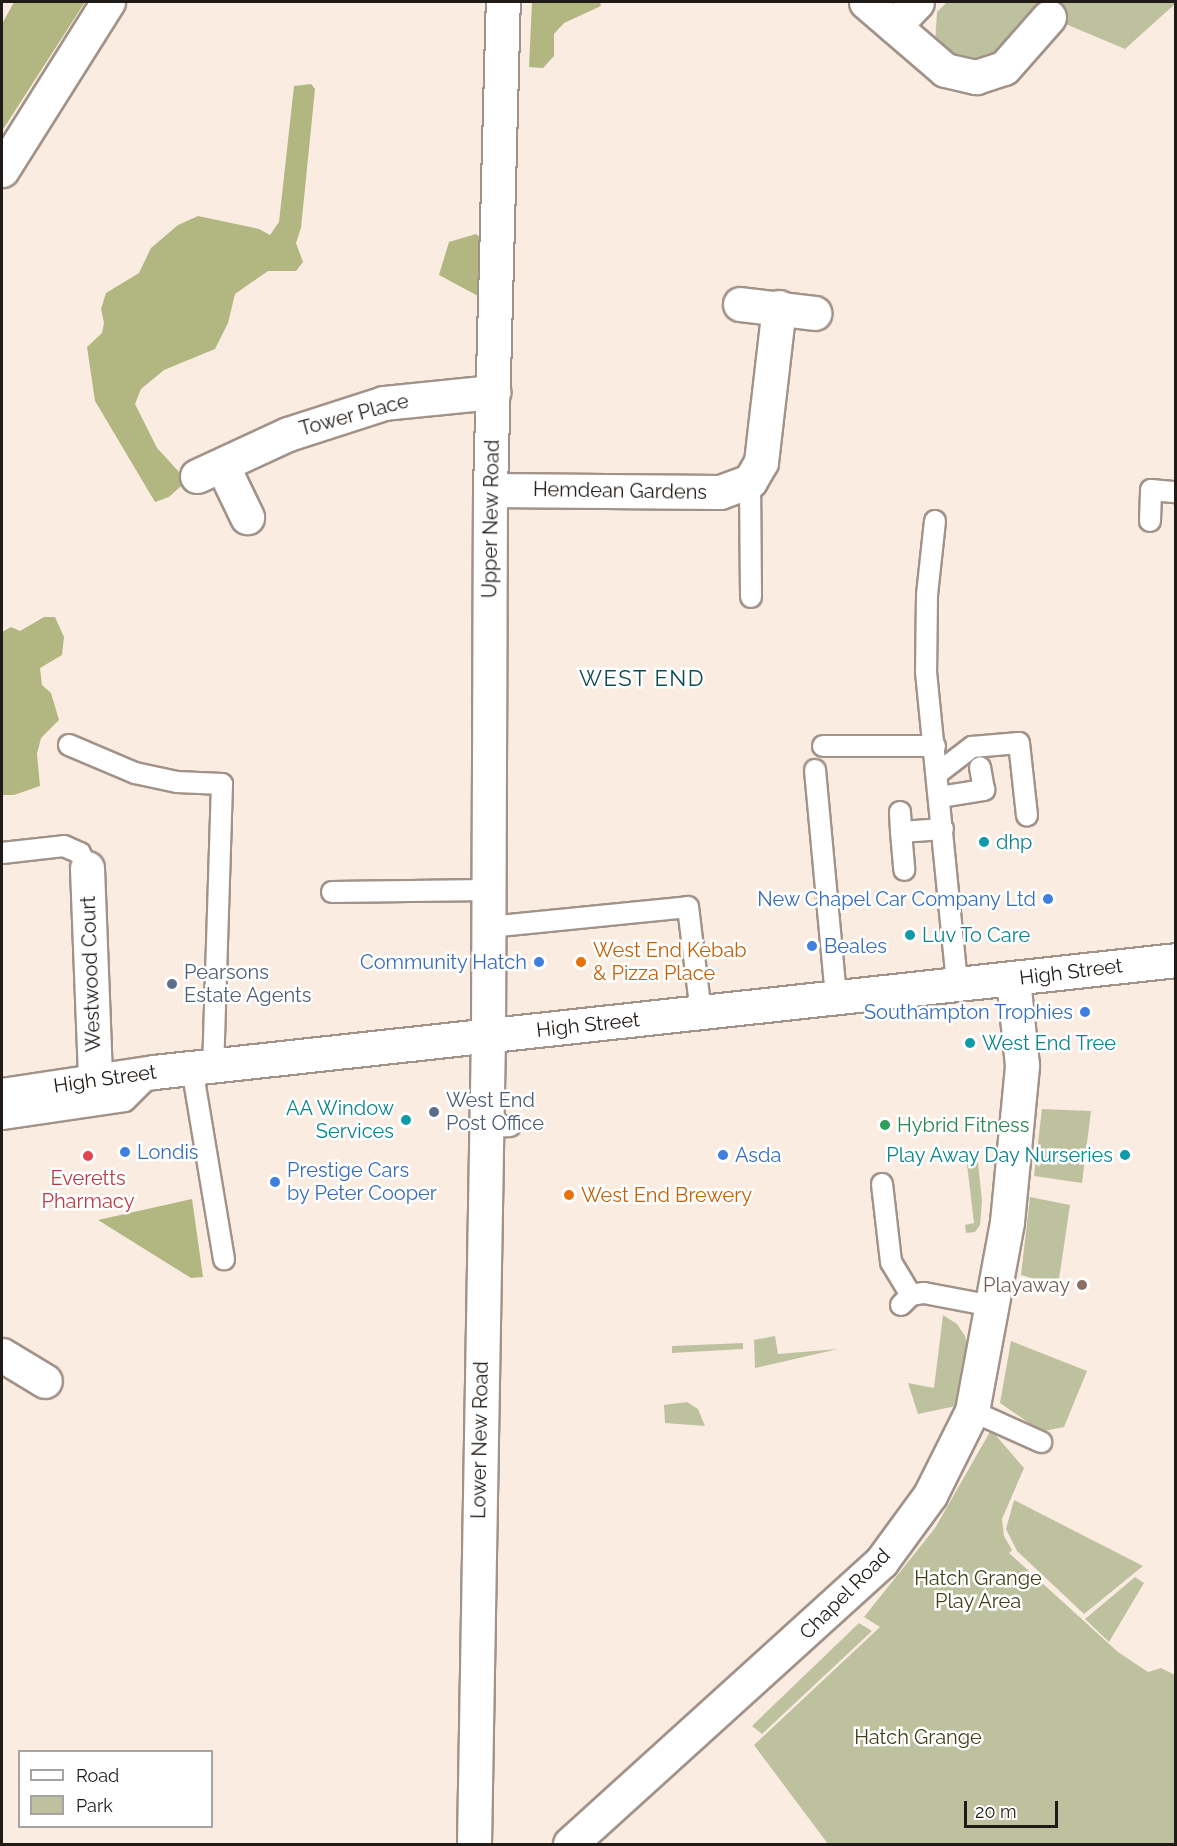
<!DOCTYPE html>
<html>
<head>
<meta charset="utf-8">
<style>
  body { margin:0 }
  #map { position:relative; width:1177px; height:1846px; overflow:hidden; background:#fbece2; font-family:Raleway,sans-serif }
  div>[style] { position:absolute }
  .green>* { inset:0; background:#bec19e }
  .forest>* { inset:0; background:#b2b680 }
  .roads { filter:drop-shadow(2px 0 #a19389) drop-shadow(-2px 0 #a19389) drop-shadow(0 2px #a19389) drop-shadow(0 -2px #a19389) }
  .service>* { height:20px; margin:-10px; padding:0 10px; transform-origin:10px; border-radius:10px; background:#fff }
  .minor>* { height:33px; margin:-16.5px; padding:0 16.5px; transform-origin:16.5px; border-radius:16.5px; background:#fff }
  .tertiary>* { height:33px; margin:-16.5px; padding:0 16.5px; transform-origin:16.5px; border-radius:16.5px; background:#fff }
  .secondary>* { height:33px; margin:-16.5px; padding:0 16.5px; transform-origin:16.5px; border-radius:16.5px; background:#fff }
  .dots>* { width:16px; height:16px; translate:-50% -50%; box-sizing:border-box; border:3px solid #fff; border-radius:50% }
  span { translate:-50% -50%; white-space:nowrap; text-align:center; line-height:1.15; -webkit-text-stroke:5px #fff; paint-order:stroke }
  .street-label { font-size:20px; color:#201b17 }
  .culture-label { font-size:20px; color:#0d838f }
  .left { translate:0 -50%; text-align:left }
  .right { translate:-100% -50%; text-align:right }
  .shop-label { font-size:20px; color:#366cbe }
  .food-label { font-size:20px; color:#c56008 }
  .service-label { font-size:20px; color:#4e5e75 }
  .leisure-label { font-size:20px; color:#27864d }
  .health-label { font-size:20px; color:#be3a42 }
  .education-label { font-size:20px; color:#785e54 }
  .park-label { font-size:20px; color:#3f4016 }
  .quarter-label { font-size:22px; color:#0e4b53; letter-spacing:1.5px }
  .frame { position:absolute; inset:0; border:3px solid #201b17; pointer-events:none }
  .legend { position:absolute; left:18px; top:1750px; width:195px; height:78px; box-sizing:border-box; background:#fff; border:2px solid #a6a4a2; margin:0; padding:8px 10px; list-style:none; font-size:18px; color:#201b17 }
  .legend li { display:flex; align-items:center; gap:12px; height:30px }
  .legend b { width:30px; border:2px solid #a6a4a2 }
  .scale { position:absolute; left:964px; top:1801px; width:94px; height:27px; box-sizing:border-box; border:3px solid #201b17; border-top:0; padding-left:8px; font-size:18px; line-height:21px; white-space:nowrap; color:#201b17; -webkit-text-stroke:4px #fff; paint-order:stroke }
</style>
</head>
<body>
<div id="map">
  <div class="green">
    <div style="clip-path:polygon(947px 2px,1175px 2px,1175px 4px,1125px 49px,1049px 17px,976px 77px,935px 44px,937px 12px)"></div>
    <div style="clip-path:polygon(1042px 1109px,1091px 1111px,1082px 1183px,1034px 1176px)"></div>
    <div style="clip-path:polygon(966px 1156px,978px 1162px,982px 1201px,980px 1225px,975px 1232px,966px 1233px,965px 1225px,974px 1223px)"></div>
    <div style="clip-path:polygon(1030px 1197px,1070px 1205px,1058px 1286px,1021px 1275px)"></div>
    <div style="clip-path:polygon(943px 1315px,957px 1324px,965px 1336px,968px 1348px,964px 1378px,956px 1406px,918px 1414px,908px 1383px,934px 1388px)"></div>
    <div style="clip-path:polygon(775px 1336px,778px 1354px,838px 1349px,755px 1368px,754px 1340px)"></div>
    <div style="clip-path:polygon(1011px 1341px,1087px 1371px,1064px 1427px,1044px 1431px,1036px 1428px,1000px 1403px)"></div>
    <div style="clip-path:polygon(743px 1343px,743px 1349px,672px 1353px,672px 1346px)"></div>
    <div style="clip-path:polygon(687px 1402px,698px 1409px,705px 1426px,665px 1423px,664px 1405px)"></div>
    <div style="clip-path:polygon(991px 1430px,1024px 1468px,1002px 1519px,1004px 1536px,1012px 1550px,1009px 1553px,1118px 1652px,1148px 1672px,1161px 1668px,1175px 1675px,1175px 1844px,828px 1844px,754px 1745px,880px 1627px,864px 1617px,935px 1528px)"></div>
    <div style="clip-path:polygon(1014px 1500px,1143px 1566px,1084px 1614px,1017px 1551px,1006px 1529px)"></div>
    <div style="clip-path:polygon(1135px 1577px,1144px 1583px,1109px 1642px,1085px 1619px)"></div>
    <div style="clip-path:polygon(859px 1623px,872px 1631px,762px 1734px,752px 1726px)"></div>
  </div>
  <div class="forest">
    <div style="clip-path:polygon(14px 2px,85px 2px,2px 131px,2px 24px)"></div>
    <div style="clip-path:polygon(532px 2px,600px 2px,601px 6px,564px 23px,554px 34px,554px 56px,543px 68px,529px 67px)"></div>
    <div style="clip-path:polygon(311px 84px,315px 89px,301px 228px,296px 243px,303px 262px,296px 271px,268px 271px,235px 294px,228px 323px,215px 349px,164px 370px,141px 389px,135px 404px,157px 448px,181px 474px,181px 486px,169px 497px,155px 502px,95px 401px,87px 347px,102px 333px,104px 323px,101px 309px,106px 293px,139px 273px,151px 248px,178px 225px,198px 216px,259px 229px,270px 235px,279px 222px,294px 86px)"></div>
    <div style="clip-path:polygon(476px 234px,493px 248px,493px 281px,478px 296px,439px 275px,449px 242px)"></div>
    <div style="clip-path:polygon(44px 617px,55px 617px,64px 637px,62px 655px,40px 668px,42px 685px,51px 693px,59px 720px,41px 738px,37px 754px,40px 786px,14px 795px,2px 795px,2px 632px,11px 627px,20px 631px)"></div>
    <div style="clip-path:polygon(192px 1199px,203px 1277px,191px 1278px,98px 1220px)"></div>
  </div>
  <div class="roads">
    <div class="service">
      <div style="left:750px;top:481px;width:116px;rotate:89.5deg"></div>
      <div style="left:935px;top:521px;width:74px;rotate:96.2deg"></div>
      <div style="left:927px;top:595px;width:77px;rotate:90.7deg"></div>
      <div style="left:926px;top:672px;width:314px;rotate:84.3deg"></div>
      <div style="left:1150px;top:521px;width:31px;rotate:-88deg"></div>
      <div style="left:1151px;top:490px;width:25px;rotate:5deg"></div>
      <div style="left:69px;top:745px;width:72px;rotate:23deg"></div>
      <div style="left:135px;top:773px;width:43px;rotate:12.1deg"></div>
      <div style="left:177px;top:782px;width:45px;rotate:2.5deg"></div>
      <div style="left:222px;top:784px;width:281px;rotate:91.8deg"></div>
      <div style="left:823px;top:746px;width:112px"></div>
      <div style="left:815px;top:770px;width:228px;rotate:84.7deg"></div>
      <div style="left:938px;top:773px;width:43px;rotate:-37.4deg"></div>
      <div style="left:972px;top:747px;width:47px;rotate:-4.9deg"></div>
      <div style="left:1019px;top:743px;width:73px;rotate:83.7deg"></div>
      <div style="left:940px;top:797px;width:45px;rotate:-9deg"></div>
      <div style="left:984px;top:790px;width:23px;rotate:-100deg"></div>
      <div style="left:900px;top:812px;width:20px;rotate:87deg"></div>
      <div style="left:901px;top:832px;width:42px;rotate:-4.1deg"></div>
      <div style="left:901px;top:832px;width:38px;rotate:85deg"></div>
      <div style="left:2px;top:853px;width:62px;rotate:-6.4deg"></div>
      <div style="left:64px;top:846px;width:17px;rotate:24deg"></div>
      <div style="left:80px;top:853px;width:17px;rotate:65deg"></div>
      <div style="left:332px;top:892px;width:156px;rotate:-0.7deg"></div>
      <div style="left:489px;top:927px;width:200px;rotate:-5.7deg"></div>
      <div style="left:688px;top:907px;width:107px;rotate:83deg"></div>
      <div style="left:192px;top:1068px;width:194px;rotate:80.5deg"></div>
      <div style="left:2px;top:1119px;width:124px;rotate:-8.3deg"></div>
      <div style="left:125px;top:1101px;width:38px;rotate:-45deg"></div>
      <div style="left:486px;top:1127px;width:24px;rotate:-2deg"></div>
      <div style="left:882px;top:1184px;width:79px;rotate:83.4deg"></div>
      <div style="left:891px;top:1262px;width:39px;rotate:59deg"></div>
      <div style="left:901px;top:1305px;width:14px;rotate:-45deg"></div>
      <div style="left:911px;top:1295px;width:13px;rotate:-9deg"></div>
      <div style="left:924px;top:1293px;width:69px;rotate:10.8deg"></div>
      <div style="left:972px;top:1411px;width:76px;rotate:24.2deg"></div>
    </div>
    <div class="minor">
      <div style="left:866px;top:2px;width:104px;rotate:40.7deg"></div>
      <div style="left:945px;top:70px;width:32px;rotate:13deg"></div>
      <div style="left:976px;top:77px;width:29px;rotate:-18deg"></div>
      <div style="left:1004px;top:68px;width:68px;rotate:-48.6deg"></div>
      <div style="left:894px;top:26px;width:33px;rotate:-46deg"></div>
      <div style="left:740px;top:304px;width:75px;rotate:6.9deg"></div>
      <div style="left:222px;top:465px;width:58px;rotate:64.3deg"></div>
      <div style="left:197px;top:476px;width:100px;rotate:-24.8deg"></div>
      <div style="left:288px;top:434px;width:101px;rotate:-17.9deg"></div>
      <div style="left:384px;top:403px;width:110px;rotate:-5.8deg"></div>
      <div style="left:490px;top:490px;width:230px;rotate:0.5deg"></div>
      <div style="left:720px;top:492px;width:32px;rotate:-20deg"></div>
      <div style="left:750px;top:481px;width:22px;rotate:-60deg"></div>
      <div style="left:761px;top:462px;width:156px;rotate:-83.4deg"></div>
      <div style="left:87px;top:868px;width:212px;rotate:87.8deg"></div>
      <div style="left:2px;top:1355px;width:50px;rotate:31.2deg"></div>
    </div>
    <div class="tertiary">
      <div style="left:2px;top:170px;width:199px;rotate:-57.8deg"></div>
      <div style="left:474px;top:1844px;width:808px;rotate:-89.01deg"></div>
      <div style="left:488px;top:1036px;width:546px;rotate:-89.79deg"></div>
      <div style="left:490px;top:490px;width:488px;rotate:-88.5deg"></div>
      <div style="left:570px;top:1844px;width:420px;rotate:-42.2deg"></div>
      <div style="left:881px;top:1562px;width:83px;rotate:-53.8deg"></div>
      <div style="left:930px;top:1495px;width:94px;rotate:-63.4deg"></div>
      <div style="left:972px;top:1411px;width:192px;rotate:-79.5deg"></div>
      <div style="left:1007px;top:1222px;width:158px;rotate:-84.5deg"></div>
      <div style="left:1022px;top:1065px;width:85px;rotate:-96deg"></div>
    </div>
    <div class="secondary">
      <div style="left:2px;top:1095px;width:154px;rotate:-8.6deg"></div>
      <div style="left:154px;top:1072px;width:1028px;rotate:-6.25deg"></div>
    </div>
  </div>
  <div class="dots">
    <div style="left:984px;top:842px;background:#0f9aa8"></div>
    <div style="left:1048px;top:899px;background:#3f7fe0"></div>
    <div style="left:910px;top:935px;background:#0f9aa8"></div>
    <div style="left:812px;top:946px;background:#3f7fe0"></div>
    <div style="left:539px;top:962px;background:#3f7fe0"></div>
    <div style="left:581px;top:962px;background:#e8710a"></div>
    <div style="left:172px;top:984px;background:#5c6f8a"></div>
    <div style="left:1085px;top:1012px;background:#3f7fe0"></div>
    <div style="left:970px;top:1043px;background:#0f9aa8"></div>
    <div style="left:434px;top:1112px;background:#5c6f8a"></div>
    <div style="left:406px;top:1120px;background:#0f9aa8"></div>
    <div style="left:885px;top:1125px;background:#2e9e5b"></div>
    <div style="left:125px;top:1152px;background:#3f7fe0"></div>
    <div style="left:723px;top:1155px;background:#3f7fe0"></div>
    <div style="left:1125px;top:1155px;background:#0f9aa8"></div>
    <div style="left:88px;top:1156px;background:#e0444e"></div>
    <div style="left:275px;top:1182px;background:#3f7fe0"></div>
    <div style="left:569px;top:1195px;background:#e8710a"></div>
    <div style="left:1082px;top:1285px;background:#8d6e63"></div>
  </div>
  <div class="street-label">
    <span style="left:354px;top:415px;rotate:-15deg">Tower Place</span>
    <span style="left:620px;top:491px;rotate:1deg">Hemdean Gardens</span>
    <span style="left:491px;top:519px;rotate:-89deg">Upper New Road</span>
    <span style="left:1071px;top:972px;rotate:-7deg">High Street</span>
    <span style="left:91px;top:974px;rotate:-92deg">Westwood Court</span>
    <span style="left:588px;top:1025px;rotate:-6deg">High Street</span>
    <span style="left:105px;top:1079px;rotate:-8deg">High Street</span>
    <span style="left:480px;top:1440px;rotate:-89deg">Lower New Road</span>
    <span style="left:845px;top:1594px;rotate:-45deg">Chapel Road</span>
  </div>
  <div class="culture-label">
    <span class="left" style="left:996px;top:842px">dhp</span>
    <span class="left" style="left:922px;top:935px">Luv To Care</span>
    <span class="left" style="left:982px;top:1043px">West End Tree</span>
    <span class="right" style="left:394px;top:1120px">AA Window<br>Services</span>
    <span class="right" style="left:1113px;top:1155px">Play Away Day Nurseries</span>
  </div>
  <div class="shop-label">
    <span class="right" style="left:1036px;top:899px">New Chapel Car Company Ltd</span>
    <span class="left" style="left:824px;top:946px">Beales</span>
    <span class="right" style="left:527px;top:962px">Community Hatch</span>
    <span class="right" style="left:1073px;top:1012px">Southampton Trophies</span>
    <span class="left" style="left:137px;top:1152px">Londis</span>
    <span class="left" style="left:735px;top:1155px">Asda</span>
    <span class="left" style="left:287px;top:1182px">Prestige Cars<br>by Peter Cooper</span>
  </div>
  <div class="food-label">
    <span class="left" style="left:593px;top:962px">West End Kebab<br>&amp; Pizza Place</span>
    <span class="left" style="left:581px;top:1195px">West End Brewery</span>
  </div>
  <div class="service-label">
    <span class="left" style="left:184px;top:984px">Pearsons<br>Estate Agents</span>
    <span class="left" style="left:446px;top:1112px">West End<br>Post Office</span>
  </div>
  <div class="leisure-label">
    <span class="left" style="left:897px;top:1125px">Hybrid Fitness</span>
  </div>
  <div class="health-label">
    <span style="left:88px;top:1190px">Everetts<br>Pharmacy</span>
  </div>
  <div class="education-label">
    <span class="right" style="left:1070px;top:1285px">Playaway</span>
  </div>
  <div class="park-label">
    <span style="left:978px;top:1590px">Hatch Grange<br>Play Area</span>
    <span style="left:918px;top:1737px">Hatch Grange</span>
  </div>
  <div class="quarter-label">
    <span style="left:642px;top:679px">WEST END</span>
  </div>
  <div class="frame"></div>
  <ul class="legend">
  <li><b style="height:8px;background:#fff"></b>Road</li>
  <li><b style="height:16px;background:#bec19e"></b>Park</li>
  </ul>
  <div class="scale">20 m</div>
</div>
</body>
</html>
